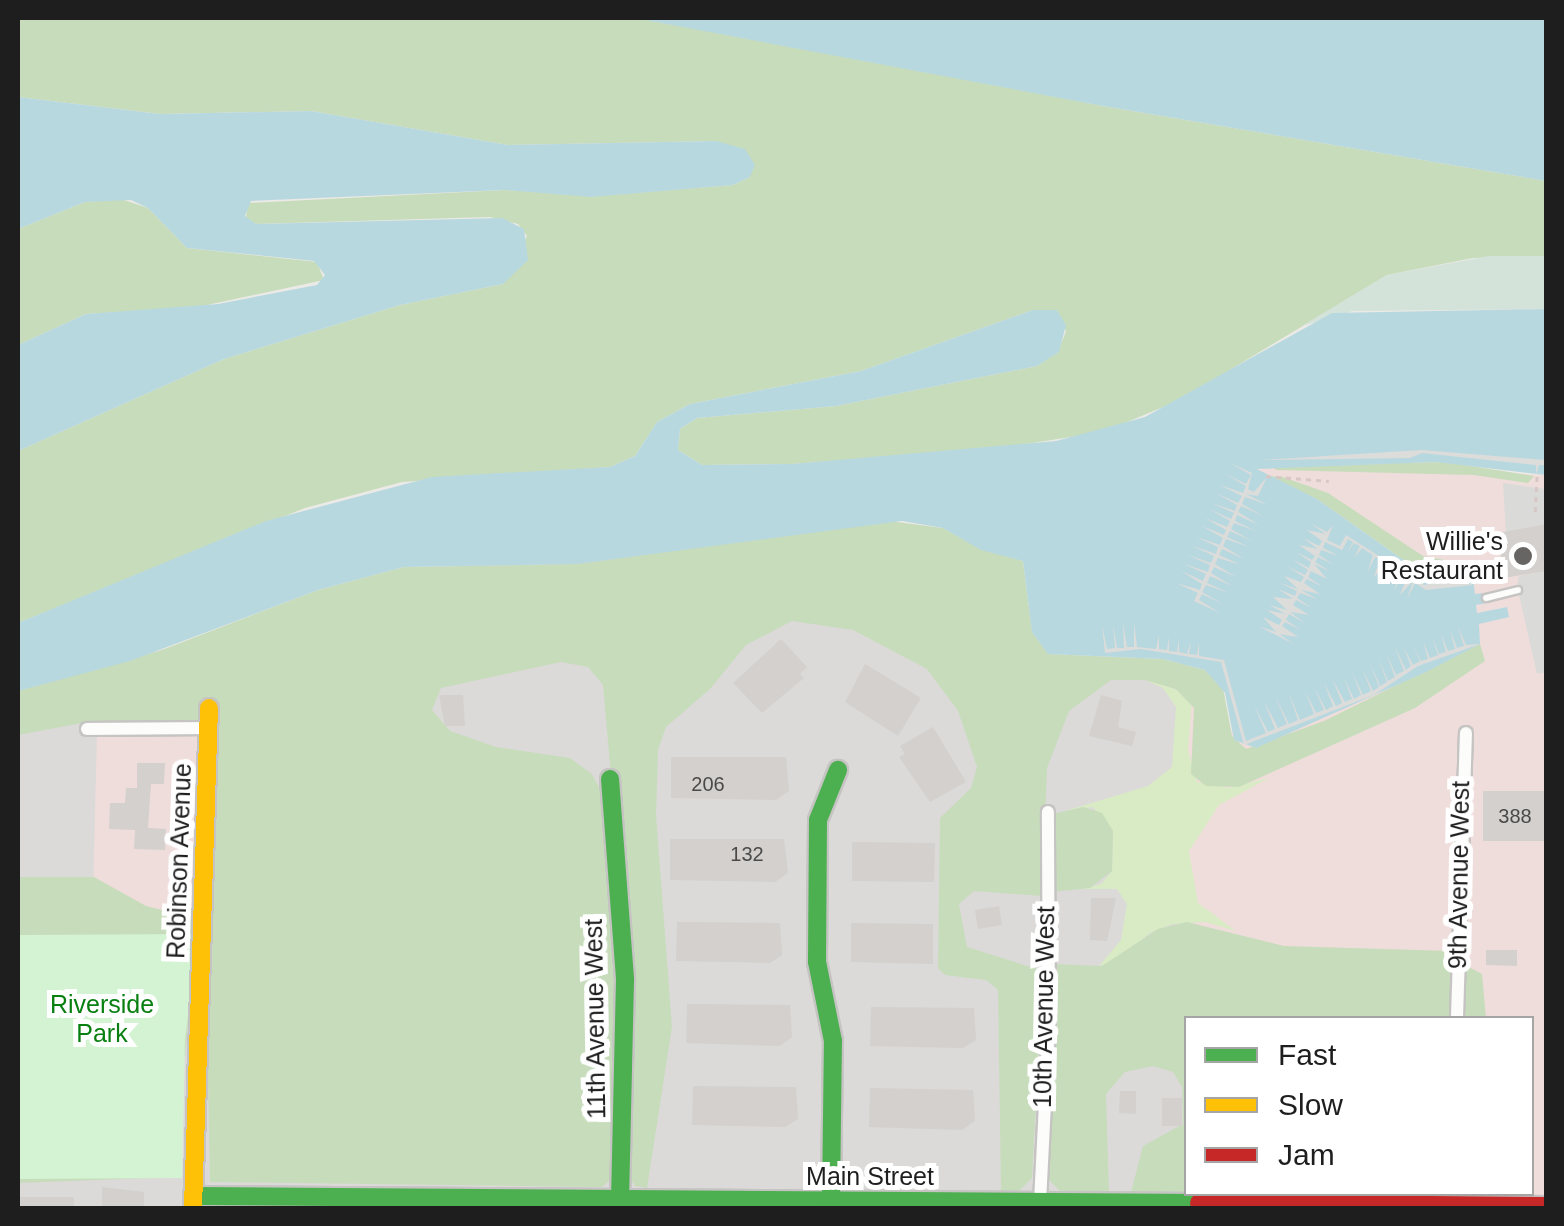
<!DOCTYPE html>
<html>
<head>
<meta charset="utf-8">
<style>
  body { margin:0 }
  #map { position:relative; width:1564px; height:1226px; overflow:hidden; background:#eceae6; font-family:Arial,sans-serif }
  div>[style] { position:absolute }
  .residential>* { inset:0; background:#dbdad8 }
  .commercial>* { inset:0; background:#efdddb }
  .religious>* { inset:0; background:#dadad8 }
  .grass>* { inset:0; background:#d9ebc4 }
  .forest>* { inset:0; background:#c7dcbb }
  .wetland>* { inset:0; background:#d4e3da }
  .park>* { inset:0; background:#d3f3d3 }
  .water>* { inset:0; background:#b8d8e0 }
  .pier>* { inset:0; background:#dcdcda }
  .building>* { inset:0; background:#d3d0cd }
  .path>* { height:2.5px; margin-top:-1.25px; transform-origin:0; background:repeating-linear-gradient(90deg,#d7c8c5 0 5px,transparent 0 10px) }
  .roads { filter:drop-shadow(2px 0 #c5c4c2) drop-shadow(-2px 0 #c5c4c2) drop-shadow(0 2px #c5c4c2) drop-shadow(0 -2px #c5c4c2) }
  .lane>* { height:6px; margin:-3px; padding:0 3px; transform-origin:3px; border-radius:3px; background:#fcfcfb }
  .street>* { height:12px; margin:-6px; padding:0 6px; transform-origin:6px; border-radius:6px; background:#fcfcfb }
  .fast>* { height:18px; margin:-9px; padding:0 9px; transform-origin:9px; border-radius:9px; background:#4caf50 }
  .slow>* { height:18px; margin:-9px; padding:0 9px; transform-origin:9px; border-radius:9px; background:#ffc107 }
  .jam>* { height:18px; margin:-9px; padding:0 9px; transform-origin:9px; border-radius:9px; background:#c62828 }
  .dots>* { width:28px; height:28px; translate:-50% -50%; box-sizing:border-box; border:5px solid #fff; border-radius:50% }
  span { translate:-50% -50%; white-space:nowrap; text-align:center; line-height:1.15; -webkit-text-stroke:10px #fff; paint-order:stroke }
  .number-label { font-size:20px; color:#4b4a4a }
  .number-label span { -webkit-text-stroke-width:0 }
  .poi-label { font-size:25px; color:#1e1e1e }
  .right { translate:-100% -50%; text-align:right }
  .street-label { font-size:25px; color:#1e1e1e }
  .park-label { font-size:25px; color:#087f11 }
  .frame { position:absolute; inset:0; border:20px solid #1e1e1e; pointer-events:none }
  .legend { position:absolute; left:1184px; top:1016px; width:350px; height:180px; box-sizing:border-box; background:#fff; border:2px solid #a5a5a5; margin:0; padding:12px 18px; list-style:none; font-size:30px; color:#1e1e1e }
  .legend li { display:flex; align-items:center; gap:20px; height:50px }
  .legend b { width:50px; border:2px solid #a5a5a5 }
</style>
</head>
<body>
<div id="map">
  <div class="residential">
    <div style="clip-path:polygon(845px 524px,1005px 554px,1048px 654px,1186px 663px,1183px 971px,1450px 974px,1450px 1018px,1186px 1018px,1186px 1192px,648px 1188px,647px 1208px,18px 1208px,18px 1179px,182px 1177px,185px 1040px,195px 983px,92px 933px,18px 935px,18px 691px,473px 561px,539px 565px)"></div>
  </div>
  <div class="commercial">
    <div style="clip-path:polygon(1294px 463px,1546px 475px,1546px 1198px,1439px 1194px,1532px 1194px,1532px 1018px,1450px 1018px,1450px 974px,1183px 972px,1186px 663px,1231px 731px,1506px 607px,1477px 613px,1476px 605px,1486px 603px,1475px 595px,1471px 573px,1447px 575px,1256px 470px)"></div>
    <div style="clip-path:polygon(97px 734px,200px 736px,198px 934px,92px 933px)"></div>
  </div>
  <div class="religious">
    <div style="clip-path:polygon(1503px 483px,1546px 489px,1546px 524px,1506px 532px)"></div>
    <div style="clip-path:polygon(1546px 571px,1546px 672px,1537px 674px,1517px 586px,1519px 576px)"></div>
  </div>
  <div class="grass">
    <div style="clip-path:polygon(1145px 680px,1175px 689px,1192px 701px,1188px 750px,1197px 782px,1229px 788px,1269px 778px,1219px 805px,1189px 851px,1198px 903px,1236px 931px,1205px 922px,1172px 924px,1150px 933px,1118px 959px,1110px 963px,1099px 966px,1121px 940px,1127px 904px,1117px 889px,1083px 889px,1101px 884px,1112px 871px,1113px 831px,1093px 807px,1065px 811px,1148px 786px,1172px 767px,1176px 707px,1163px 688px)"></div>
  </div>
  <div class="forest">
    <div style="clip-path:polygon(18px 18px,635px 18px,718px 30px,1103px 106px,1546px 181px,1546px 256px,1473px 258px,1387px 275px,1180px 400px,1103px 432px,994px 449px,792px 464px,702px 465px,678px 450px,680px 429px,697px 418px,836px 406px,1037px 366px,1058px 352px,1066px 331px,1057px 310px,1033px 310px,861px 371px,690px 404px,657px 422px,635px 456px,610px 467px,402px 482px,305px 508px,18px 623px,18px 451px,224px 359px,400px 305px,503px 284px,527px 236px,518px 224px,490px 217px,256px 224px,246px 219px,248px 203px,504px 190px,606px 195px,733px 185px,750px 177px,716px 141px,508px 145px,311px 111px,160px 114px,18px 97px)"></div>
    <div style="clip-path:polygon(121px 199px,148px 208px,187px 248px,317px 262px,324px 280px,193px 308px,86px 314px,18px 345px,18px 229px,85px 202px)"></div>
    <div style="clip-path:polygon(1446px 462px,1534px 476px,1528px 483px,1474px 475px,1276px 470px,1272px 465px)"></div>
    <div style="clip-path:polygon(1280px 476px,1328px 493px,1423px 556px,1465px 564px,1472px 572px,1419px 571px,1317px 499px,1268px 477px)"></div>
    <div style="clip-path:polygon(889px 521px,943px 528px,981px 549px,1023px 561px,1032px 632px,1048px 654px,1163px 659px,1205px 670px,1223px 688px,1232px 736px,1246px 749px,1324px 721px,1480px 644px,1485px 661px,1415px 708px,1239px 787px,1206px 786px,1191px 774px,1194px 708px,1176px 689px,1145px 680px,1111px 680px,1069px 711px,1047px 768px,1042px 896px,974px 891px,959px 904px,967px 947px,1043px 971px,1032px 1178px,1019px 1191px,1001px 1191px,998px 990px,986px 980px,945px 975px,938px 968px,940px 818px,971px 788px,977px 767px,958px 711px,927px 669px,853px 630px,792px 621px,746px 645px,710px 689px,666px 727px,658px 750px,656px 815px,672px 1027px,647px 1188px,635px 1186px,627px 1174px,627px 957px,603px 685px,588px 667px,561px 662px,441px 688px,432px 710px,450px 731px,496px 747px,570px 758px,592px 774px,603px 795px,621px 976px,614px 1177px,602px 1187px,210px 1182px,206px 977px,214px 722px,220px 704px,203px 699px,198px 722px,82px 723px,18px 735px,18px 691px,162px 650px,318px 590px,404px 567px,577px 564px)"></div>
    <div style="clip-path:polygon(1083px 807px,1102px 813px,1113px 831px,1112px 871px,1090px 888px,1051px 892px,1053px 814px)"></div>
    <div style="clip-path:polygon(18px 877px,94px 877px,146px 906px,198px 919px,185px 1056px,148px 1178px,18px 1183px)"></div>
    <div style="clip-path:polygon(1187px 922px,1284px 946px,1450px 951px,1450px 1018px,1186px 1018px,1186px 1192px,1131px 1192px,1143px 1146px,1183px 1124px,1182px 1087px,1173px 1072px,1153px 1066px,1125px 1072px,1106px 1094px,1109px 1192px,1060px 1191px,1049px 1180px,1053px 964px,1102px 966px,1158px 929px)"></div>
    <div style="clip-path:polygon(1463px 964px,1482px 974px,1486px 1018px,1463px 1018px)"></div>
  </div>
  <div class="wetland">
    <div style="clip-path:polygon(1489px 256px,1546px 256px,1546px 309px,1353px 311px,1302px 326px,1387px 275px)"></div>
  </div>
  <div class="park">
    <div style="clip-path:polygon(198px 934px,185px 1040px,182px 1178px,18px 1179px,18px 935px)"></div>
  </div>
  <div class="water">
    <div style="clip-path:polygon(635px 18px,1546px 18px,1546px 181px,1103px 106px)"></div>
    <div style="clip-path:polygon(18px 97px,160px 114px,311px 111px,508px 145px,716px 141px,745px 149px,755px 165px,750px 177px,733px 185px,591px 197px,504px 190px,251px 201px,245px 216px,256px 224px,502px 218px,524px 229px,528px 260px,503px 284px,400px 305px,224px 359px,18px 451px,18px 345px,86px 314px,218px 304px,317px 285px,325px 275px,314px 261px,187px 248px,148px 208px,131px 200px,85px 202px,18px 229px)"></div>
    <div style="clip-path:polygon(1546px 309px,1546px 475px,1436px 462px,1257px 469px,1317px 499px,1419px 571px,1472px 572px,1475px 594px,1485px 593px,1487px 603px,1476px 605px,1477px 613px,1507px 607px,1509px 617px,1479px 624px,1480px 644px,1426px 672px,1256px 748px,1234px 740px,1225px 693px,1205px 670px,1163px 659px,1048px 654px,1032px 632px,1023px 561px,981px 550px,943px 528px,902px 521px,577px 564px,404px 567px,318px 590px,130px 661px,18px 691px,18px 623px,266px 521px,432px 477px,610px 467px,635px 456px,657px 422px,690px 404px,861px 371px,1033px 310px,1057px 310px,1066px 325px,1059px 352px,1037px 366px,836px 406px,697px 418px,680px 429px,678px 450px,702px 465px,792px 464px,1056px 441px,1145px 417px,1332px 313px)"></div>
  </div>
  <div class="pier">
    <div style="clip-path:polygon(1421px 450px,1546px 460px,1546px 465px,1539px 465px,1536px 474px,1536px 465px,1422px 453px,1410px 458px,1261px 460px)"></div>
    <div style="clip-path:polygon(1230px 463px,1252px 473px,1248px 489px,1254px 492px,1267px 477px,1258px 496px,1246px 494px,1268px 505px,1245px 497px,1242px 504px,1263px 516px,1241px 506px,1238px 512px,1259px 525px,1237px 515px,1235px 521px,1256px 531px,1234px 523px,1231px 529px,1252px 541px,1230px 531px,1227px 537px,1249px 547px,1226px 539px,1223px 546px,1244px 559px,1222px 549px,1219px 555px,1241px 565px,1218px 558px,1215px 564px,1236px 577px,1214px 567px,1211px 573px,1232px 586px,1210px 576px,1207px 583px,1229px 593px,1206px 585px,1202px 592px,1223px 604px,1202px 594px,1199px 600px,1220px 613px,1194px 601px,1198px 593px,1176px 583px,1200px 590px,1202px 584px,1181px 571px,1203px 581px,1206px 574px,1184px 564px,1208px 572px,1210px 565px,1188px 555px,1211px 563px,1214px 556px,1192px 546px,1216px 554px,1218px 547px,1196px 537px,1220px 545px,1223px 538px,1202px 526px,1224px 535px,1226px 530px,1205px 518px,1227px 527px,1230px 521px,1209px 509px,1231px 519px,1234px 513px,1212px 503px,1235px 511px,1237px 505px,1216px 493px,1238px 503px,1242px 496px,1220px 485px,1243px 493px,1246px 486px,1225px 474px,1246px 484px,1251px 475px)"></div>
    <div style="clip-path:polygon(1310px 523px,1327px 532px,1333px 525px,1327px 540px,1340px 546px,1346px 535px,1424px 585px,1453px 579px,1473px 585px,1426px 590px,1415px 583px,1407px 599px,1413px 581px,1400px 595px,1407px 577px,1402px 575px,1394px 591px,1400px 573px,1395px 570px,1387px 586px,1393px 568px,1388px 566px,1380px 582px,1386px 564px,1374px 577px,1380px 559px,1375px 557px,1367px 573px,1373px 555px,1362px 548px,1354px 558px,1360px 546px,1354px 543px,1347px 553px,1353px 542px,1348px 539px,1342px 550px,1325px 542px,1323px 548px,1339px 556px,1321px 550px,1319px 555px,1334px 565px,1318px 557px,1315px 562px,1331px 572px,1314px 564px,1327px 579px,1311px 571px,1308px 577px,1323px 587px,1307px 579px,1304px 583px,1320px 594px,1301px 590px,1317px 599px,1300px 593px,1297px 598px,1312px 608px,1296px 600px,1293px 605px,1309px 615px,1290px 612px,1305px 623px,1289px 614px,1286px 620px,1301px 630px,1285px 622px,1282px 626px,1298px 637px,1279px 634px,1294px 644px,1258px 626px,1276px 632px,1263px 617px,1279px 625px,1282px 620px,1267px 610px,1286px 614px,1269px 605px,1287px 610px,1273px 597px,1293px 599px,1278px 589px,1295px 596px,1297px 591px,1280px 583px,1298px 589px,1284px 576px,1301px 582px,1304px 577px,1288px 567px,1305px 575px,1308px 570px,1292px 559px,1309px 568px,1311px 562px,1296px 552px,1312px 560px,1315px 556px,1299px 545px,1318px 549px,1303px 538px,1319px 546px,1322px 541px,1307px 530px,1326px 534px)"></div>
    <div style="clip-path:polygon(1134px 622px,1137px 647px,1156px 649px,1159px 635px,1159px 649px,1167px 650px,1169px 637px,1169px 651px,1177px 652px,1179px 639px,1179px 652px,1187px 654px,1191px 641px,1189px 654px,1197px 655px,1199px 642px,1199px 656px,1224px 660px,1246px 741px,1266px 733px,1254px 705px,1268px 732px,1275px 729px,1264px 701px,1278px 728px,1287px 724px,1275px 696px,1289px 724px,1298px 720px,1288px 691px,1300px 720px,1314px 714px,1305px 691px,1316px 713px,1324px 710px,1314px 687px,1326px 710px,1333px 706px,1324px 683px,1336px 706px,1342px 703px,1333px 680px,1345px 702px,1352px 699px,1343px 676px,1354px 699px,1361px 695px,1352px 672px,1363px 695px,1371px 691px,1362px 668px,1373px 691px,1379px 687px,1370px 663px,1380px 686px,1387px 682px,1378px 658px,1388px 681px,1395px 677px,1386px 653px,1396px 675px,1404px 671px,1395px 647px,1406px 670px,1411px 666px,1404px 648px,1413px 665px,1420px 661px,1413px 645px,1421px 661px,1428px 659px,1423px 641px,1430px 658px,1438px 655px,1432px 637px,1439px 654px,1446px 652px,1441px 634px,1448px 651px,1455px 649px,1450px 630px,1457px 648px,1464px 646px,1458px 627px,1466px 645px,1480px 644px,1418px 666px,1374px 695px,1244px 745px,1221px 662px,1141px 649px,1105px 653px,1102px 625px,1107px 649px,1115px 648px,1113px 624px,1117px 648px,1124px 648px,1123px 623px,1127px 647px,1134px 647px)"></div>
  </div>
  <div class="building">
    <div style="clip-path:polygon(1546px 524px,1546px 571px,1486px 581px,1484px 569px,1502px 566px,1498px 533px)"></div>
    <div style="clip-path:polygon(781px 639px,807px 667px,800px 674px,804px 678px,762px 713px,733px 683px)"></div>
    <div style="clip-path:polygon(865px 664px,921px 698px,898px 736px,845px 702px)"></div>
    <div style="clip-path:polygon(439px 695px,463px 695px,465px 726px,445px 726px)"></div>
    <div style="clip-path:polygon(1101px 695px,1122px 701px,1118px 727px,1136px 732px,1132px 746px,1089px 736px)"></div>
    <div style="clip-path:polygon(933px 727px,966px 782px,930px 802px,899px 757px,905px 754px,900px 746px)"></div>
    <div style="clip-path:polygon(671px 757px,786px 757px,789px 791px,776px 800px,671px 798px)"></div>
    <div style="clip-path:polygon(137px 763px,165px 763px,164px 784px,151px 784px,148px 828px,166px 829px,165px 850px,134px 849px,135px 830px,109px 829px,110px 803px,125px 803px,126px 788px,137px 788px)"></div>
    <div style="clip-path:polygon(1483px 791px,1546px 791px,1546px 841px,1483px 841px)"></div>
    <div style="clip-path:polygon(670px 839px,784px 839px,788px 873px,775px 882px,670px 880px)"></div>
    <div style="clip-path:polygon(852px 842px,935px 843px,934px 882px,852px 881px)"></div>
    <div style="clip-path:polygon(1091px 898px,1116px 898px,1107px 941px,1090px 940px)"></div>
    <div style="clip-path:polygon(999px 906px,1002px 925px,978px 929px,975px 910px)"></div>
    <div style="clip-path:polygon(677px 922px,780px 923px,782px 955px,770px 963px,676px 961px)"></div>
    <div style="clip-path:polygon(851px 923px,933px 924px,933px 964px,851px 962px)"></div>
    <div style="clip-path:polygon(1486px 950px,1517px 950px,1517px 966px,1486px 965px)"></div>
    <div style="clip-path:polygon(687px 1004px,790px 1005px,792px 1037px,780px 1046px,686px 1043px)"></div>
    <div style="clip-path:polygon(871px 1007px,974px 1008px,976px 1040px,963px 1048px,870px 1046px)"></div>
    <div style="clip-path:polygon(693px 1086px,796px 1087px,798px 1119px,785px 1127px,692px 1125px)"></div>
    <div style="clip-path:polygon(870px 1088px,973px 1090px,975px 1121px,962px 1130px,869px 1127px)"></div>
    <div style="clip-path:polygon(1120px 1091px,1136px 1091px,1136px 1114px,1119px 1113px)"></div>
    <div style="clip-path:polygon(1162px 1098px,1182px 1098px,1182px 1126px,1162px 1126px)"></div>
    <div style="clip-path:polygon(102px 1187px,144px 1192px,144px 1208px,102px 1208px)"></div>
    <div style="clip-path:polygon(18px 1197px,74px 1197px,74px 1208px,18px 1208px)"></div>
  </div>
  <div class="path">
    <div style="left:1266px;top:476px;width:63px;rotate:4.5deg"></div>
    <div style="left:1535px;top:512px;width:38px;rotate:-87deg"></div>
  </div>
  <div class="roads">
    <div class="lane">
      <div style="left:1486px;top:598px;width:33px;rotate:-14deg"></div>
    </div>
    <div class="street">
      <div style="left:87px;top:729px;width:121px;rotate:-0.5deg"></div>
      <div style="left:1457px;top:1018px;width:285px;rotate:-88.2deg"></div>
      <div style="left:1040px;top:1202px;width:176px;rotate:-87.1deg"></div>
      <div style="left:1049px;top:1026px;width:214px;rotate:-90.3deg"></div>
    </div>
    <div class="fast">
      <div style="left:610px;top:779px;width:202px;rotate:85.7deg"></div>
      <div style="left:625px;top:980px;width:228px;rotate:91.3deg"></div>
      <div style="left:193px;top:1196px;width:1006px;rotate:0.4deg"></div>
      <div style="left:831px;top:1200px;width:159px;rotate:-89.3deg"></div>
      <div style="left:833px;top:1041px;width:81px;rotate:-101.4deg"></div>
      <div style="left:817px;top:962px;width:142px;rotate:-89.6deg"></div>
      <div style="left:818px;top:820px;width:54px;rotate:-68.2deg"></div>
    </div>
    <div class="slow">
      <div style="left:193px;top:1208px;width:500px;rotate:-88.17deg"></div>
    </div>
    <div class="jam">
      <div style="left:1199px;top:1203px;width:347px;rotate:0.5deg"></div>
    </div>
  </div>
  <div class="dots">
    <div style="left:1523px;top:556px;background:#666564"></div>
  </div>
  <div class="number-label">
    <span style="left:708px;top:784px">206</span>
    <span style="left:1515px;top:816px">388</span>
    <span style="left:747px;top:854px">132</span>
  </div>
  <div class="poi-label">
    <span class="right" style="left:1503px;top:556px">Willie's<br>Restaurant</span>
  </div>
  <div class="street-label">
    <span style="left:179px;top:861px;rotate:-88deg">Robinson Avenue</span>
    <span style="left:1459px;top:875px;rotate:-89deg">9th Avenue West</span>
    <span style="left:1044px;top:1007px;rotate:-89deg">10th Avenue West</span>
    <span style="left:595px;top:1019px;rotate:-91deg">11th Avenue West</span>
    <span style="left:870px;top:1176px">Main Street</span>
  </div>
  <div class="park-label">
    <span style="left:102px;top:1019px">Riverside<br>Park</span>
  </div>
  <div class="frame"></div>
  <ul class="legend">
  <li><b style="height:12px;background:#4caf50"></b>Fast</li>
  <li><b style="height:12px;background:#ffc107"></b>Slow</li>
  <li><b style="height:12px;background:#c62828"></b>Jam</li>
  </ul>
</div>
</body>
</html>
